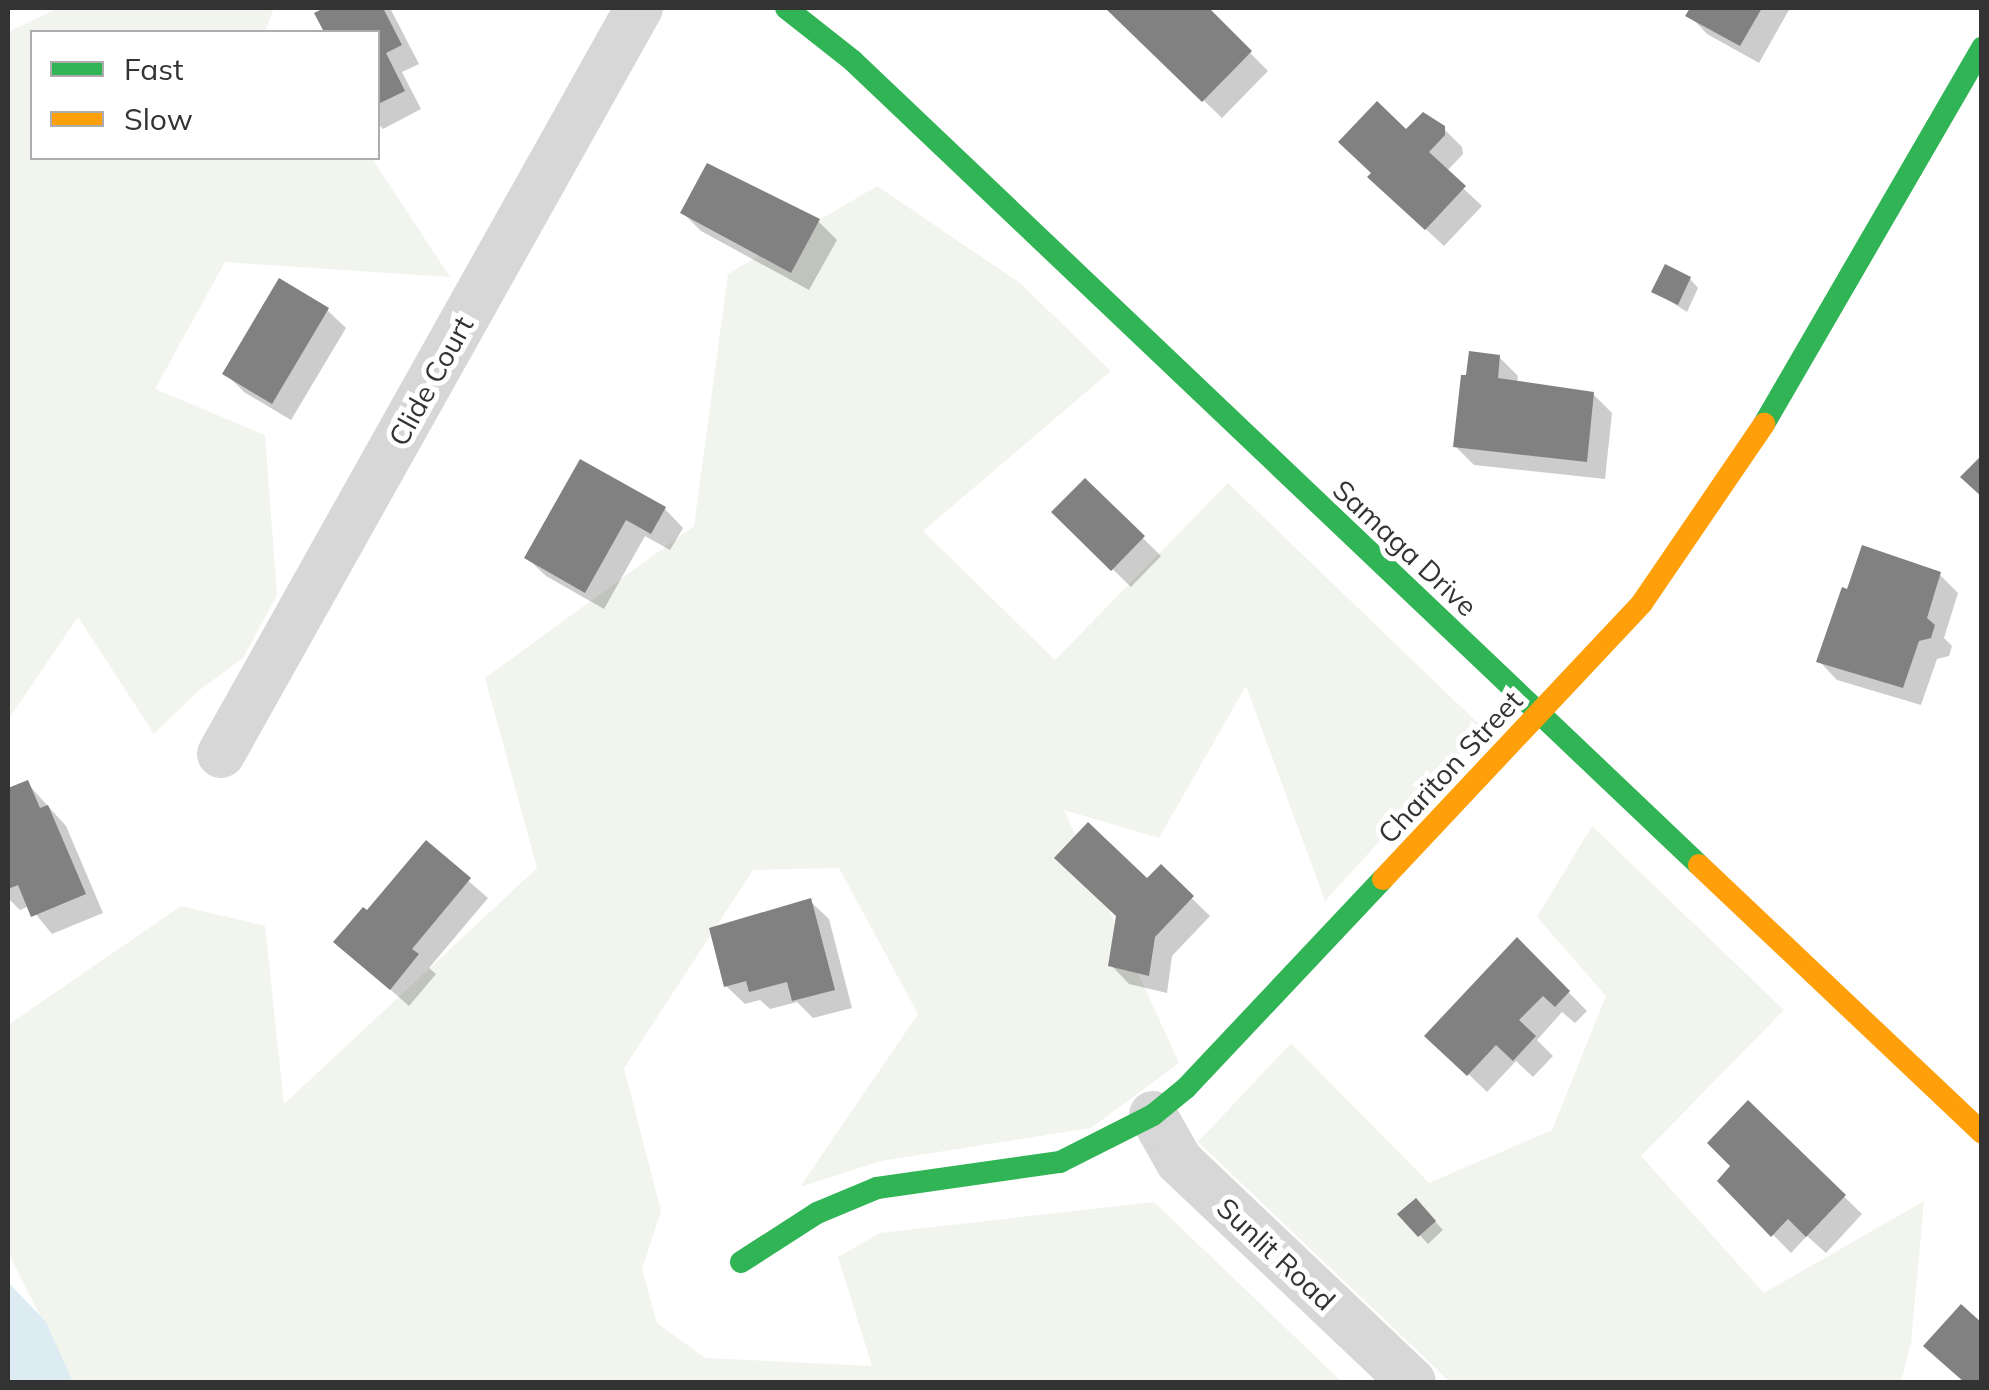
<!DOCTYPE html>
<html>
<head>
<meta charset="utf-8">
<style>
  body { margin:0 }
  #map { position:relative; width:1989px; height:1390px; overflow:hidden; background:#fff; font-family:Mulish,sans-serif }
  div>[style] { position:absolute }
  .green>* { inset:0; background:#f1f5ed }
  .water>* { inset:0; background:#ddebf3 }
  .shadow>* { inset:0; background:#0003 }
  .building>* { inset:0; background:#818181 }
  .street>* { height:48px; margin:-24px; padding:0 24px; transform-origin:24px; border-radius:24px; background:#d7d7d7 }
  .fast>* { height:22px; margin:-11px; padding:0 11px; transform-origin:11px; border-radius:11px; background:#30b455 }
  .slow>* { height:22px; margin:-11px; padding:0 11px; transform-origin:11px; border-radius:11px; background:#ff9f0a }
  span { translate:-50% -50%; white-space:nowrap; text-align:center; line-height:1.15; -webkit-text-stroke:10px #fff; paint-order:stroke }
  .street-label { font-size:28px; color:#333 }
  .frame { position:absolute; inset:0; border:10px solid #333; pointer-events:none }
  .legend { position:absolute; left:30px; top:30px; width:350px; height:130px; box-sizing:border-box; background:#fff; border:2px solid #adadad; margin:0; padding:12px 18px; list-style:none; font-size:30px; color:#333 }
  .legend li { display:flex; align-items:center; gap:20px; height:50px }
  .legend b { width:50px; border:2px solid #adadad }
</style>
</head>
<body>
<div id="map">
  <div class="green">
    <div style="clip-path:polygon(58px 8px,274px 8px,265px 32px,32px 32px,32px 158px,364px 158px,373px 160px,450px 277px,225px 262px,155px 389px,265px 435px,277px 595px,243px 658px,197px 692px,154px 734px,78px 617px,8px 720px,8px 32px)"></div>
    <div style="clip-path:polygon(877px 186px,1020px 283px,1111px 371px,923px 531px,1055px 660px,1228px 483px,1483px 728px,1325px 901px,1246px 686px,1159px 838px,1064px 810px,1179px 1063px,1091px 1128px,881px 1161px,800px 1187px,918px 1014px,839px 868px,753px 870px,624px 1068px,661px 1211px,642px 1269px,657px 1323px,705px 1358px,872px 1366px,838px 1257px,880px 1233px,1154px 1202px,1342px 1382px,73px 1382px,8px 1252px,8px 1025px,181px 906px,265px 926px,284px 1104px,537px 868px,485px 678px,694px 526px,728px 274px)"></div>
    <div style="clip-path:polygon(1592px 826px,1784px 1010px,1641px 1156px,1764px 1293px,1924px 1201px,1911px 1343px,1901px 1382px,1450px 1382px,1198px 1142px,1291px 1043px,1429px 1183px,1552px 1130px,1606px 996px,1537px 917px)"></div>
  </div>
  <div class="water">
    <div style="clip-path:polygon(8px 1282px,46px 1322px,73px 1382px,8px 1382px)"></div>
  </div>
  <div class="shadow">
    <div style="clip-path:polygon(329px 8px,390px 8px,419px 64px,402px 72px,421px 109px,383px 129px,378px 123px,378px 32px,326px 32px,317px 14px)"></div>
    <div style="clip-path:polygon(1108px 8px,1206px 8px,1268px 71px,1222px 118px)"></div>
    <div style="clip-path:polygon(1693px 8px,1790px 8px,1759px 63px,1707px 34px,1689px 15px)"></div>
    <div style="clip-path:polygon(1443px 128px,1462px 147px,1463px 154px,1446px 172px,1482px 206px,1444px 246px,1389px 195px,1406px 133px)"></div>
    <div style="clip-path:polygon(683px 213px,818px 221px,837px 240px,809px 290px,701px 231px)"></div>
    <div style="clip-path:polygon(1690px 279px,1698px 288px,1687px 312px,1654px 291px)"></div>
    <div style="clip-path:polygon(327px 310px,346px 328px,291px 420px,244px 392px,226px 374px)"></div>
    <div style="clip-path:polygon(1499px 357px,1518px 376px,1517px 382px,1593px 394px,1612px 413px,1605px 479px,1474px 465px,1456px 447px)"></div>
    <div style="clip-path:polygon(581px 462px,665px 509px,683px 528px,670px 550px,645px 536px,604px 609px,546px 576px,527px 558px)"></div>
    <div style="clip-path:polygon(1085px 481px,1161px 556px,1131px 587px,1054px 512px)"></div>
    <div style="clip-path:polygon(1939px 574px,1958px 593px,1944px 638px,1952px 646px,1949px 656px,1937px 659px,1921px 705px,1837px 680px,1819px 661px,1849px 592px)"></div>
    <div style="clip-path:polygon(27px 783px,66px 826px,103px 913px,52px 934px,29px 906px,20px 910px,8px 898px,8px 791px)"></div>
    <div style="clip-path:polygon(426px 844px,488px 898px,429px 968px,436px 974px,409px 1006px,336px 942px,368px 914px)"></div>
    <div style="clip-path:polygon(1161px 868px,1210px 916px,1172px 956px,1167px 993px,1129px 984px,1111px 965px,1147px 881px)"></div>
    <div style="clip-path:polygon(810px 901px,829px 919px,852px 1008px,813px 1018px,797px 1002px,770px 1009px,760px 1000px,745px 1004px,726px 986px)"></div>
    <div style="clip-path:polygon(1517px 940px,1587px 1011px,1575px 1023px,1562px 1012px,1537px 1040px,1553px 1056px,1533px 1077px,1516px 1061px,1487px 1092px,1428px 1035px)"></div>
    <div style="clip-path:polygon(1749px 1104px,1862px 1214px,1826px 1253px,1807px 1236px,1791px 1253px,1720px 1181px,1734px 1166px)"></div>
    <div style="clip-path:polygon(1416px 1201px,1443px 1230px,1428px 1244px,1401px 1215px)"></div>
  </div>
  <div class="building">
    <div style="clip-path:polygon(324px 8px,383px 8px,402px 45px,386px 53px,405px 91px,378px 104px,378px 32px,324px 32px,314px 13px)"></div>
    <div style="clip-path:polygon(1105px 8px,1209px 8px,1252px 51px,1202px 102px)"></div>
    <div style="clip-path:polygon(1690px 8px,1762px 8px,1740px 46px,1685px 16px)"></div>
    <div style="clip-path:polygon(1377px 101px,1406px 129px,1423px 112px,1445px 126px,1445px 135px,1429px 152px,1466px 186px,1425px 230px,1367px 177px,1371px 173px,1338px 142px)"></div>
    <div style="clip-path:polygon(707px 163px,820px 219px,791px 273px,680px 213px)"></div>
    <div style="clip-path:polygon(1665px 264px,1691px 277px,1678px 305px,1651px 292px)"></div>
    <div style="clip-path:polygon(279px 278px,329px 308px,272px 404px,222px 374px)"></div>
    <div style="clip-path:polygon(1469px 351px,1500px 355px,1498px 378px,1594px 392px,1587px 462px,1453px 447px,1461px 375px,1466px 375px)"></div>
    <div style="clip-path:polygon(1982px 455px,1982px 497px,1960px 477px)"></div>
    <div style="clip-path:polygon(580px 459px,666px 507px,651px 534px,626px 520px,585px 593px,524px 558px)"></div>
    <div style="clip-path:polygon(1085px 478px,1145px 536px,1111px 571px,1051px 512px)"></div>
    <div style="clip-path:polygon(1862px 545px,1941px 572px,1927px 618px,1935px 625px,1931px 638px,1919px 641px,1903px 688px,1816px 662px,1842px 587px,1847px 589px)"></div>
    <div style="clip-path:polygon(28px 780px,40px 808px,48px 805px,86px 894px,31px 917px,18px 885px,8px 889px,8px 788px)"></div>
    <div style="clip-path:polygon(1088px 822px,1147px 878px,1161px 864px,1194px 896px,1155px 937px,1149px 976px,1108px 966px,1116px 916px,1054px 858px)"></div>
    <div style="clip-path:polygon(426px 840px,471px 878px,412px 949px,419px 954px,390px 990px,333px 942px,363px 907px,367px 910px)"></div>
    <div style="clip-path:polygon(811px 898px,835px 990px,792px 1001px,787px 982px,749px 992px,746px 981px,724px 987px,709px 928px)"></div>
    <div style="clip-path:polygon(1517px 937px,1570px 991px,1555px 1007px,1543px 996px,1519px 1020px,1536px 1036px,1513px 1061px,1496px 1045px,1467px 1076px,1424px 1036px)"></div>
    <div style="clip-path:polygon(1748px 1100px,1846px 1195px,1806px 1237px,1788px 1219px,1771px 1237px,1717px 1181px,1730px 1166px,1707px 1143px)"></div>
    <div style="clip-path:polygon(1416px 1198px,1436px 1221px,1418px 1237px,1397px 1214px)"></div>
    <div style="clip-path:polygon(1961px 1304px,1982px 1323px,1982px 1382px,1964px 1382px,1923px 1346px)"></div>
  </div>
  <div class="street">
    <div style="left:221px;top:754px;width:855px;rotate:-60.74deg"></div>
    <div style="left:1153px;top:1115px;width:53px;rotate:60.5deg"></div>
    <div style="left:1179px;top:1161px;width:321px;rotate:43.5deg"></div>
  </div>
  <div class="fast">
    <div style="left:786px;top:8px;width:85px;rotate:38.3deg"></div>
    <div style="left:853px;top:61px;width:1167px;rotate:43.54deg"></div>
    <div style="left:1764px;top:424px;width:435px;rotate:-59.9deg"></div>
    <div style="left:741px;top:1262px;width:90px;rotate:-32.8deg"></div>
    <div style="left:817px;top:1213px;width:65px;rotate:-22.6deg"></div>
    <div style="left:877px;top:1188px;width:185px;rotate:-8.1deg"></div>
    <div style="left:1060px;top:1162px;width:104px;rotate:-26.8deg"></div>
    <div style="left:1153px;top:1115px;width:43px;rotate:-39.3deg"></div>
    <div style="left:1186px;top:1088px;width:287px;rotate:-46.7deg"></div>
  </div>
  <div class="slow">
    <div style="left:1699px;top:865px;width:390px;rotate:43.4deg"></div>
    <div style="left:1383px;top:879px;width:378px;rotate:-46.8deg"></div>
    <div style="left:1642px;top:603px;width:217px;rotate:-55.7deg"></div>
  </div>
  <div class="street-label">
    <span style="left:431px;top:381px;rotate:-61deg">Clide Court</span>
    <span style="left:1405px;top:548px;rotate:43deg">Samaga Drive</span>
    <span style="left:1450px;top:767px;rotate:-47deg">Chariton Street</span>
    <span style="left:1276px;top:1254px;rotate:43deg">Sunlit Road</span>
  </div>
  <div class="frame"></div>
  <ul class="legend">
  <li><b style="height:12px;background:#30b455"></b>Fast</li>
  <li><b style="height:12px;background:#ff9f0a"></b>Slow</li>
  </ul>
</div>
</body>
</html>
